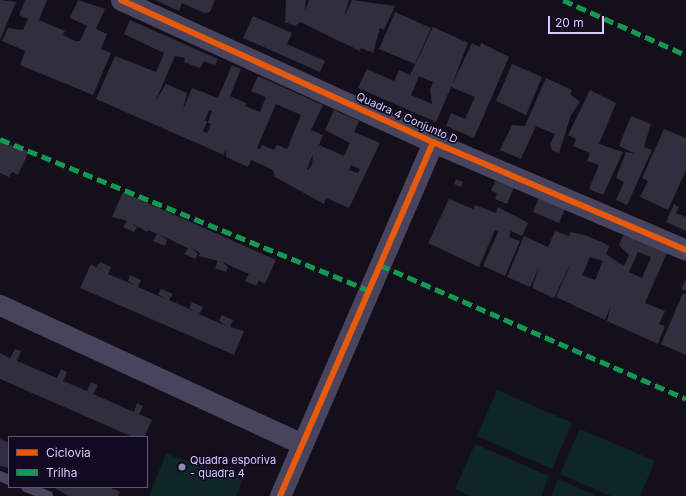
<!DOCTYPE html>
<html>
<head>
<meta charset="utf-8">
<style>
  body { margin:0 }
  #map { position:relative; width:686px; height:496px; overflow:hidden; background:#13101c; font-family:Inter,sans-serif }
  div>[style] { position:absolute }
  .green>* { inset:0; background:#0f2629 }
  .building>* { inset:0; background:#312e3e }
  .service>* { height:10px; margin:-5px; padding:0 5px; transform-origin:5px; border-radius:5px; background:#48445d }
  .minor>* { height:21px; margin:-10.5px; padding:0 10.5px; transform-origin:10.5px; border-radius:10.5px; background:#48445d }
  .quiet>* { height:5px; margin-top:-2.5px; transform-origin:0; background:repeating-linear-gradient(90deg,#139951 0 10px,transparent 0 15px) }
  .cycleway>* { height:6px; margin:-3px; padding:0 3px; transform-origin:3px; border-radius:3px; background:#e8590c }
  .dots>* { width:11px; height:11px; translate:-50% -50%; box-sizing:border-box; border:2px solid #110b21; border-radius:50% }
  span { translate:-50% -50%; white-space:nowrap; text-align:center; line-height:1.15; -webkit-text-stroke:3.5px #110b21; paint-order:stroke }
  .street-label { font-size:11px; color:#d6cbff }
  .poi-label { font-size:11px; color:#d6cbff }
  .left { translate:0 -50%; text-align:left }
  .legend { position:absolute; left:8px; top:436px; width:140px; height:52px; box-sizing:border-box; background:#110b21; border:1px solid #60587a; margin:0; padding:5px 7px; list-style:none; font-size:12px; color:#d6cbff }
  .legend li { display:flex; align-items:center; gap:8px; height:20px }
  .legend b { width:20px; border:1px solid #60587a }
  .scale { position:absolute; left:548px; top:16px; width:56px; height:18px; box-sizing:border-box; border:2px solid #d6cbff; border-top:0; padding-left:5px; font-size:12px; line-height:14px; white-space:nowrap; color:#d6cbff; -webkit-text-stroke:3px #110b21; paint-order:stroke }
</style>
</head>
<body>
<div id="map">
  <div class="green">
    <div style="clip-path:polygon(497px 390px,572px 423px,552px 469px,477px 436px)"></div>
    <div style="clip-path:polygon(580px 429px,655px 461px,640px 496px,611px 496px,560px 474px)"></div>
    <div style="clip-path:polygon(475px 444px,549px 476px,541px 496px,470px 496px,455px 489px)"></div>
    <div style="clip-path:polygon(166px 454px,243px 479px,236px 496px,149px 496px)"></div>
    <div style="clip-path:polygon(558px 479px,597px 496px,551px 496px)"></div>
  </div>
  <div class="building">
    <div style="clip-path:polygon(0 0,16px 2px,0 40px)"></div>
    <div style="clip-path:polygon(25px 0,47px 0,39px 20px,65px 31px,63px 35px,75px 41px,80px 41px,87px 26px,70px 18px,78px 0,105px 9px,96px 29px,107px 34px,101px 49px,111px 53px,93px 95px,20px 65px,25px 51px,2px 41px,8px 28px,23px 30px,28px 19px,19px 15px)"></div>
    <div style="clip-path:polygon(155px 0,215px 0,210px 12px,205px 13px,182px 3px,179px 11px)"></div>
    <div style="clip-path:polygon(286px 0,306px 0,305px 11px,309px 0,349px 0,344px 17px,352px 0,395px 6px,384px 30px,380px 28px,373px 53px,361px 48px,360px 51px,300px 22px,295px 26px,285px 22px)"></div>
    <div style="clip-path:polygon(395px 12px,431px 28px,415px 64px,379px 49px)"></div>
    <div style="clip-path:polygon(253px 16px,292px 33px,287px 44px,325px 61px,320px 72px,243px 38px)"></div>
    <div style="clip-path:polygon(evenodd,130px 20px,218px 59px,215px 65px,204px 61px,200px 68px,184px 62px,185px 58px,175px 56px,155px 102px,166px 84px,187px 93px,183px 109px,192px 88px,218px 98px,232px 65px,241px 69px,230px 96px,246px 103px,245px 106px,260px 112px,266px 97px,251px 91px,258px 76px,323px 105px,311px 130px,323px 135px,319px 145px,344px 156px,350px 143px,325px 130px,334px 110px,359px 121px,354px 132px,380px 143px,349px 208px,326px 198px,324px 204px,275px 177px,273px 170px,251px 160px,248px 167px,226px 157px,226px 149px,224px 155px,96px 99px,115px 56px,156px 72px,164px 53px,124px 34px,130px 20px,276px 104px,301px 115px,287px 149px,277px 145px,274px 150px,262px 145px,260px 149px,257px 148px,276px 104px,130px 20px,209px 110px,212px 111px,208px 122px,205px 120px,209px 110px,130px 20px,207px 122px,211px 124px,207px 133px,203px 131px,207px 122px,130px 20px,313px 154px,312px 165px,308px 170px,307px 169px,313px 154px,130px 20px,351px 165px,360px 169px,358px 173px,349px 170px,351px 165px)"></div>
    <div style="clip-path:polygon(evenodd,433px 27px,468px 43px,452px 85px,472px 43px,480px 47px,481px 43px,509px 57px,474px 138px,446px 126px,451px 113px,465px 119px,475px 97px,451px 87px,436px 122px,358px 88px,367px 69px,394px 81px,399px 70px,410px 75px,433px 27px,419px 76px,433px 82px,430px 90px,432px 104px,411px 95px,419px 76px)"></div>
    <div style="clip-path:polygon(512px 64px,542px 77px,526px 115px,496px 101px)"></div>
    <div style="clip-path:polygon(546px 78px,572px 90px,570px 94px,580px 102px,571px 115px,559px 153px,552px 150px,550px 144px,555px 134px,536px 126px,521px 159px,500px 150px,512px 125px,525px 126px)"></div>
    <div style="clip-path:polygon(590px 90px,616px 103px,599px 144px,623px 152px,603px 195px,589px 189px,599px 165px,587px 161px,590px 153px,573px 146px,576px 139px,568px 135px)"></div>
    <div style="clip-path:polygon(631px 116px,651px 124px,644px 147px,652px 150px,627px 205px,616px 200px,624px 182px,616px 178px,626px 152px,636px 154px,619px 146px)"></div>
    <div style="clip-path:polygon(664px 129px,686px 138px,686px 170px,668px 210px,640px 197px,648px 181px,642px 178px)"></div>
    <div style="clip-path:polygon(0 141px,29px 151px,18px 175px,5px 168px,12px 172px,9px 177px,0 173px)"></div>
    <div style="clip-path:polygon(456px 179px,463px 182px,461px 187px,454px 184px)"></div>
    <div style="clip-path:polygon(496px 179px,514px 187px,507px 204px,495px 199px,497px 193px,491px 191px)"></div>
    <div style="clip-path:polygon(123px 192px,276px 260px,265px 284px,252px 276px,259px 280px,256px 286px,245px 281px,249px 274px,222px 262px,228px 267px,226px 272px,215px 268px,218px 261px,199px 256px,200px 253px,191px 248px,198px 254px,195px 259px,184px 254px,188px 248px,160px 235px,167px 240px,165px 246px,153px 241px,157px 234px,148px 230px,147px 232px,130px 222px,137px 227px,134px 232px,123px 227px,127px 221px,112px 217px)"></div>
    <div style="clip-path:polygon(539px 198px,565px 209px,559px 223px,533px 212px)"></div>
    <div style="clip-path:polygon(449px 199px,473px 209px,475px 205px,496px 213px,498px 207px,528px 223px,522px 236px,511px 231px,509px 237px,520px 241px,505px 276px,483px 266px,498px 232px,495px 230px,479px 267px,428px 243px)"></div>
    <div style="clip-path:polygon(674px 204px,679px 207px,676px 213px,686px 217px,686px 231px,666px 222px)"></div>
    <div style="clip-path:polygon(evenodd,555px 231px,569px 236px,571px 232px,584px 235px,602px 242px,609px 246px,606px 254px,624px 266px,629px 255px,619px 245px,623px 235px,667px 253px,645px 303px,665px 311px,659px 324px,665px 326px,658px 344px,607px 321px,611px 306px,605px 320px,556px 297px,573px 259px,554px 298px,532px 288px,539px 268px,530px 287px,507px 277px,524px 236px,548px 247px,555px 231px,638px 252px,651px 257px,642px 278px,629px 272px,638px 252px,555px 231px,590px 257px,603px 261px,595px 280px,582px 275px,590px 257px)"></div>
    <div style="clip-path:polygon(100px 262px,111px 267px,108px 274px,134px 285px,128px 281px,130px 275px,141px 280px,138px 287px,166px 299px,158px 294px,161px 289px,173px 294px,169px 300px,196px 312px,189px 308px,192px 302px,203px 307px,199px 314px,226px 326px,219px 321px,222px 315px,233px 320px,230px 327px,244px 331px,234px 355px,80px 288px,91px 264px,104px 272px,97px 267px)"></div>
    <div style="clip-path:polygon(686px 279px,686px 291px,681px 289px)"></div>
    <div style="clip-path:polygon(683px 293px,686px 294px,686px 355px,661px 344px)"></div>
    <div style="clip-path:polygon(15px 349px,21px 351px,17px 361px,57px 378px,61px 369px,67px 372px,63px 381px,87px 391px,91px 382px,98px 385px,93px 394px,134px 412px,137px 403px,143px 406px,139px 414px,152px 420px,144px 437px,133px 437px,0 379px,0 353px,10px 358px)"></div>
    <div style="clip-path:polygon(0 439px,9px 443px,9px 468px,0 466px)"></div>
    <div style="clip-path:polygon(53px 487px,109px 487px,120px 492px,118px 496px,69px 496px)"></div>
  </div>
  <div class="service">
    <div style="left:0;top:476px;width:10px;rotate:24deg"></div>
    <div style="left:26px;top:487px;width:24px;rotate:22deg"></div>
  </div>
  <div class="minor">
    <div style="left:121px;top:0;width:343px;rotate:24.5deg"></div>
    <div style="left:433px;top:142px;width:275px;rotate:23.1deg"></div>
    <div style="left:0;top:305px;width:332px;rotate:24.7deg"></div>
    <div style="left:280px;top:496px;width:386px;rotate:-66.6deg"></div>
  </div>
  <div class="quiet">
    <div style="left:563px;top:0;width:135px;rotate:24.1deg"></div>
    <div style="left:0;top:139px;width:399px;rotate:22.3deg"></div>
    <div style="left:380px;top:265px;width:334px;rotate:23.6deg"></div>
  </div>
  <div class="cycleway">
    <div style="left:121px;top:0;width:343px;rotate:24.5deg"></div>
    <div style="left:433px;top:142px;width:275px;rotate:23.1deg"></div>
    <div style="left:280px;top:496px;width:386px;rotate:-66.6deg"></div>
  </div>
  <div class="dots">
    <div style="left:182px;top:467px;background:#928ab0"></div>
  </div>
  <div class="street-label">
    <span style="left:407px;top:118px;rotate:24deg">Quadra 4 Conjunto D</span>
  </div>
  <div class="poi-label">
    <span class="left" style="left:190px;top:467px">Quadra esporiva<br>- quadra 4</span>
  </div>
  <ul class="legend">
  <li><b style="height:5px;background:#e8590c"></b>Ciclovia</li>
  <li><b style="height:5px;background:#139951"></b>Trilha</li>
  </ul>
  <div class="scale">20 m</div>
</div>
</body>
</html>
